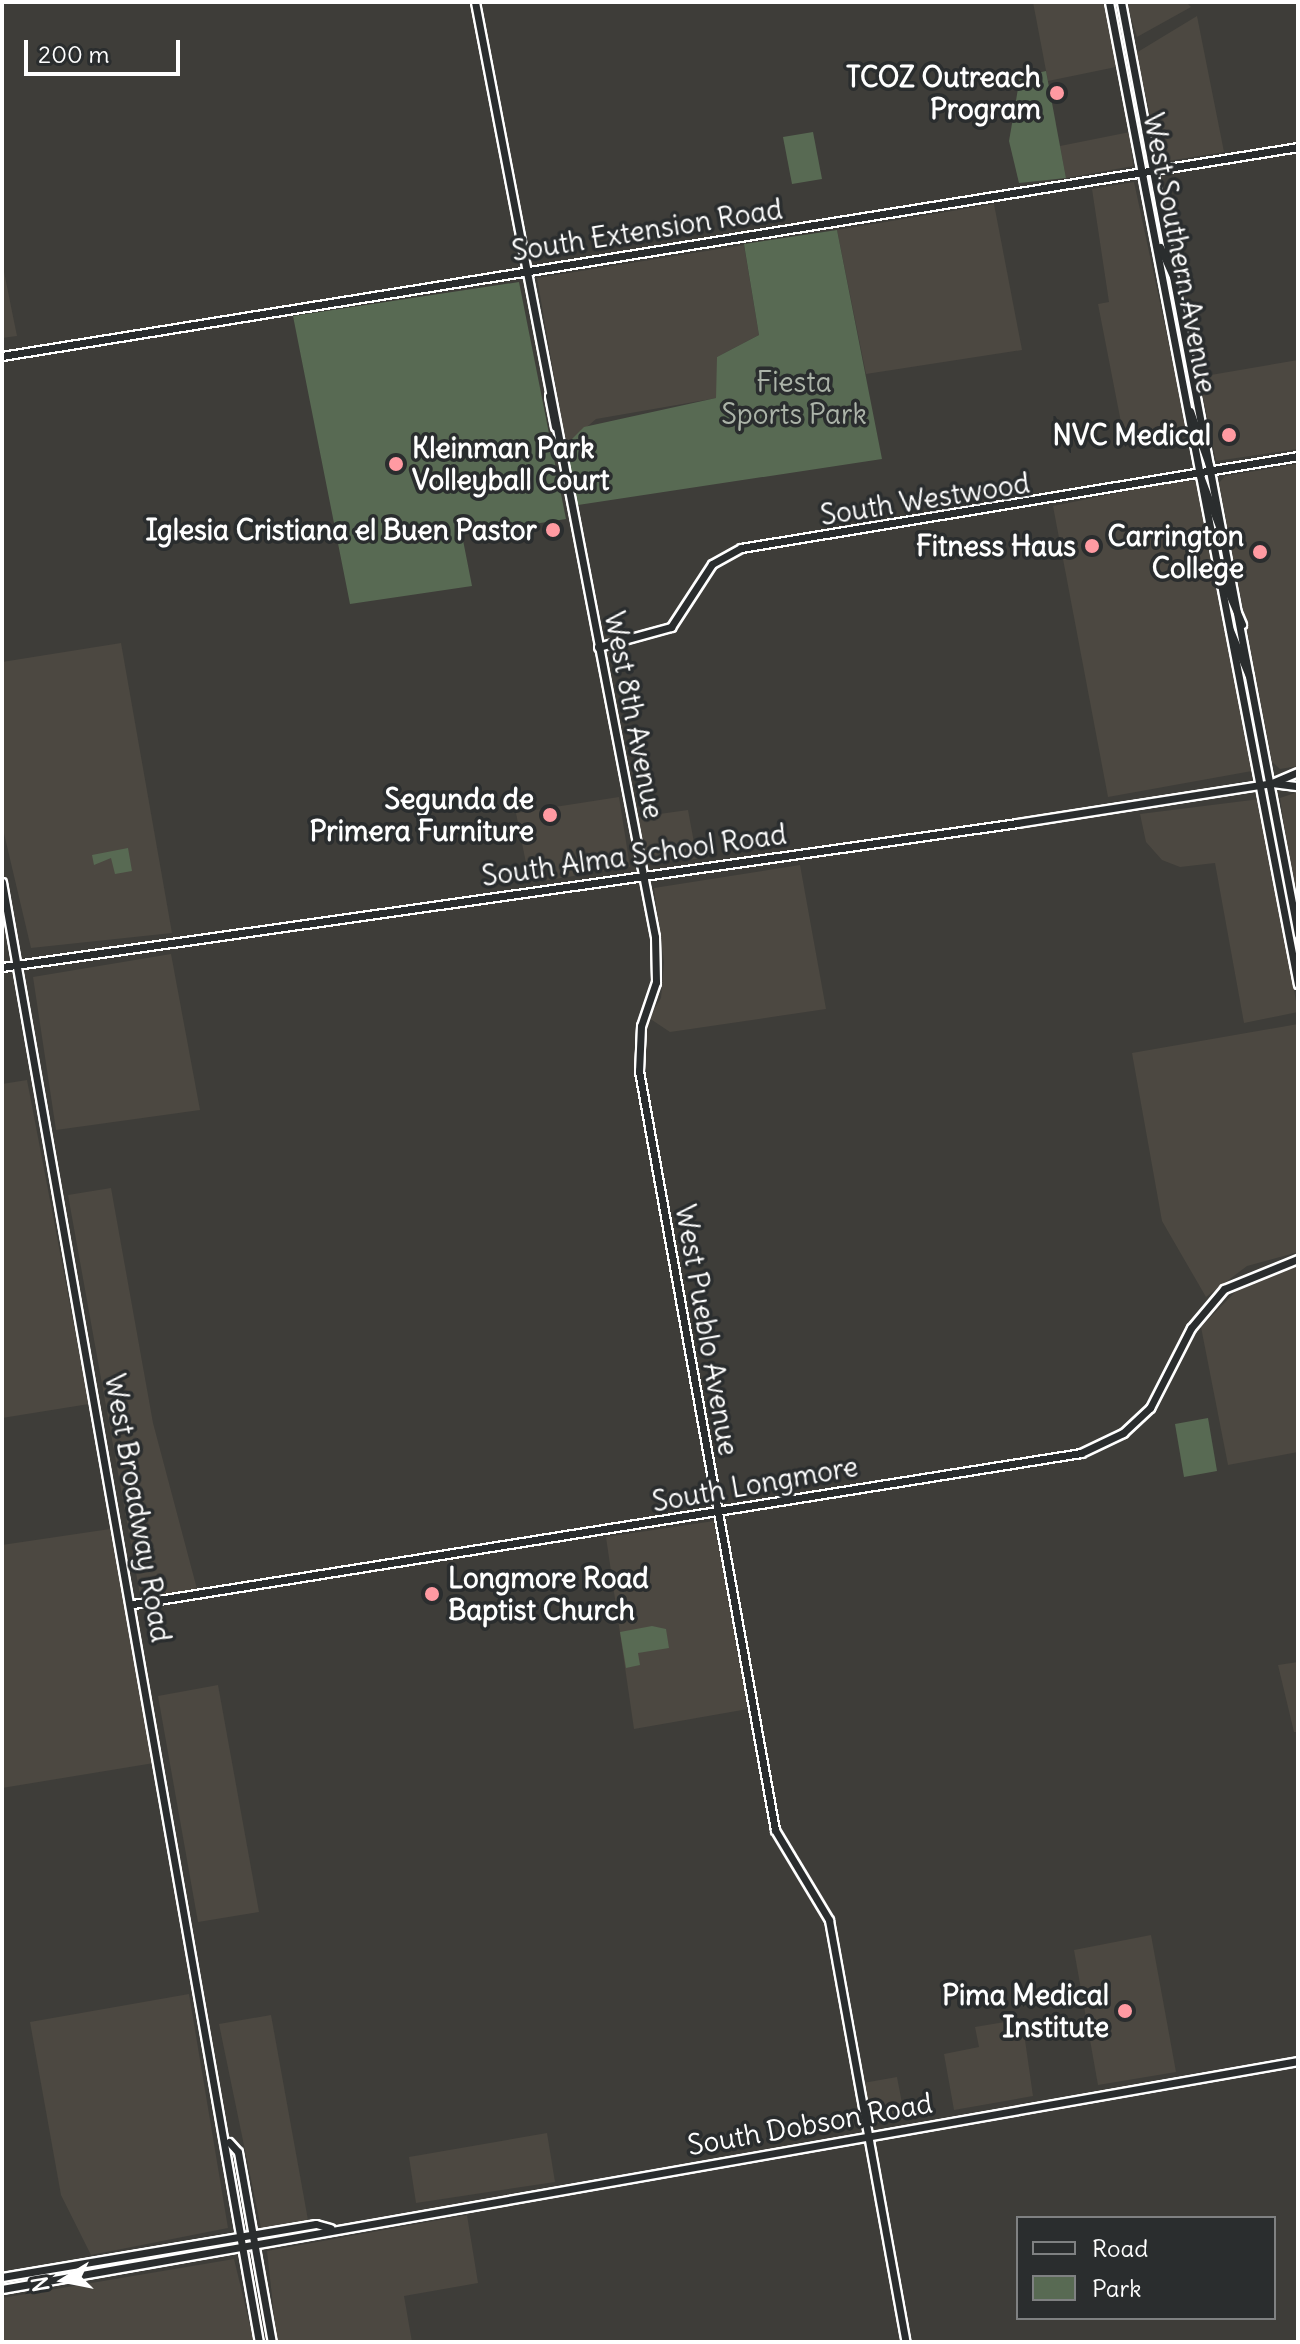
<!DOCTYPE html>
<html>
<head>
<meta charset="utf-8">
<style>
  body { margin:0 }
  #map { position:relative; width:1300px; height:2344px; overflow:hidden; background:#3e3d39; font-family:Delius,sans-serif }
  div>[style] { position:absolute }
  .built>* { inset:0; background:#4c4841 }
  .green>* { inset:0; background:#586a53 }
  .roads { filter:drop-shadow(2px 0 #fff) drop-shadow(-2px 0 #fff) drop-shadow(0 2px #fff) drop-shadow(0 -2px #fff) }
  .secondary>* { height:7px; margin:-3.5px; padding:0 3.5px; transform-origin:3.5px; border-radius:3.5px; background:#2a2d2e }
  .dots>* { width:22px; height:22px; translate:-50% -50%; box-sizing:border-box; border:4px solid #2a2d2e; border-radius:50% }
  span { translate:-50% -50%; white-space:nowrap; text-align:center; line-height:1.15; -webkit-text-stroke:7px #2a2d2e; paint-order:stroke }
  .poi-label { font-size:28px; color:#fff; font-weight:700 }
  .right { translate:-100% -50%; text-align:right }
  .left { translate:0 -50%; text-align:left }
  .street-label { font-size:28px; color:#fff }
  .park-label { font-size:28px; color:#acb4a9 }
  .frame { position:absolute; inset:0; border:4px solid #fff; pointer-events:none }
  .legend { position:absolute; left:1016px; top:2216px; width:260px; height:104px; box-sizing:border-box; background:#2a2d2e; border:2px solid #7f8182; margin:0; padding:10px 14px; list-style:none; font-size:24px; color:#fff }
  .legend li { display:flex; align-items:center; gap:16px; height:40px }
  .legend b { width:40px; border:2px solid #7f8182 }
  .north { position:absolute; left:24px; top:2240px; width:80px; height:80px; -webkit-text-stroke:6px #2a2d2e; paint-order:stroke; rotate:260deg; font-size:22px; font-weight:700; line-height:32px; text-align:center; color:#fff }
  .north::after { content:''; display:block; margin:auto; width:28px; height:36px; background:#fff; clip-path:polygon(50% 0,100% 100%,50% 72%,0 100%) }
  .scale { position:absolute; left:24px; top:40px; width:156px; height:36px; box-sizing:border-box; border:4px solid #fff; border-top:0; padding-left:10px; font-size:24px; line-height:28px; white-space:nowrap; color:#fff; -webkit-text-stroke:6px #2a2d2e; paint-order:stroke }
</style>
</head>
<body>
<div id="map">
  <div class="built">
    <div style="clip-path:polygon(1033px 2px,1104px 2px,1116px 67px,1048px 81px)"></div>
    <div style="clip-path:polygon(1126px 2px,1186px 2px,1191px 7px,1137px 37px)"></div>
    <div style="clip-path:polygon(1197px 16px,1224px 152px,1161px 162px,1136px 53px)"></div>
    <div style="clip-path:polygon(1130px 132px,1133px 166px,1066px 178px,1060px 146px)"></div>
    <div style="clip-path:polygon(1134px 182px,1188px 433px,1125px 443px,1098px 304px,1109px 302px,1092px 189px)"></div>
    <div style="clip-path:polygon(994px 204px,1022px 350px,866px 374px,837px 230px)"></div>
    <div style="clip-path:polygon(744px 245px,759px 335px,717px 357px,717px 398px,596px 419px,566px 445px,537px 278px)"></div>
    <div style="clip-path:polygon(2px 262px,17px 336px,2px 338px)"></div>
    <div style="clip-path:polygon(1298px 360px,1298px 449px,1216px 461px,1199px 377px)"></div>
    <div style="clip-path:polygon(1298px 464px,1298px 766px,1280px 769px,1272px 762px,1219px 483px,1225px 476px)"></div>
    <div style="clip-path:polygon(1187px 479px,1196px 482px,1252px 771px,1108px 797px,1053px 506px)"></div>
    <div style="clip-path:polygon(121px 643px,172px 933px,31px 948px,2px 825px,2px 662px)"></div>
    <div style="clip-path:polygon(1298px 792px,1298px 919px,1280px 798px)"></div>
    <div style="clip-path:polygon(619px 797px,630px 867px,530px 883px,516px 813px)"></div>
    <div style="clip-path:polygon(1260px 799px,1298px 1012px,1244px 1023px,1215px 863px,1180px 867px,1162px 860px,1146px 842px,1140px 814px)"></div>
    <div style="clip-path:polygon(688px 810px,697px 859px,648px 864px,638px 817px)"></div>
    <div style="clip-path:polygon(800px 865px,826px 1009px,670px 1032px,649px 1018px,661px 998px,664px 962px,654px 888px)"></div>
    <div style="clip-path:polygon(171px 954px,200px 1110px,56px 1130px,33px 977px)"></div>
    <div style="clip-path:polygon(1298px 1024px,1298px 1252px,1247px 1266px,1206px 1297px,1162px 1221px,1132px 1053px)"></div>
    <div style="clip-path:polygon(27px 1080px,89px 1404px,2px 1418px,2px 1084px)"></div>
    <div style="clip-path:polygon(111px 1188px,153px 1423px,197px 1589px,147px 1598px,140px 1595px,68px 1195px)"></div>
    <div style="clip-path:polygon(1298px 1266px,1298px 1452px,1228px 1465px,1201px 1327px,1240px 1287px)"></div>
    <div style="clip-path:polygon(714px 1521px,748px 1709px,634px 1729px,606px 1537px)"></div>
    <div style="clip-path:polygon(110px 1529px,154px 1763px,2px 1788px,2px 1545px)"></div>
    <div style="clip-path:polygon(1298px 1662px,1298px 1732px,1294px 1732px,1278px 1665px)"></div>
    <div style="clip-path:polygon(218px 1685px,259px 1912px,198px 1922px,158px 1696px)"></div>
    <div style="clip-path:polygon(1151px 1935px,1176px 2072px,1098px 2085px,1074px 1950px)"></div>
    <div style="clip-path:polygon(189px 1994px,228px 2228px,91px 2255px,61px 2195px,30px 2022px)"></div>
    <div style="clip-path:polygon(271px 2015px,308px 2220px,261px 2228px,219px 2024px)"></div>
    <div style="clip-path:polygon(1022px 2019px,1033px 2096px,954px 2110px,944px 2054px,979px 2047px,975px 2027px)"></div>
    <div style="clip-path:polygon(897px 2077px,905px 2119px,873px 2124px,863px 2083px)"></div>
    <div style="clip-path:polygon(547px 2133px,555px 2182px,416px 2203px,409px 2157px)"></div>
    <div style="clip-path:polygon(467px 2215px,478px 2283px,404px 2296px,412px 2342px,277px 2342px,267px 2251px)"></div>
    <div style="clip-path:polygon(234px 2259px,254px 2342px,2px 2342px,2px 2298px)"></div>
  </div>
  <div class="green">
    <div style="clip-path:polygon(1046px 71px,1066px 178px,1019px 183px,1009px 141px,1020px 77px)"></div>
    <div style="clip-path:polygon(813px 132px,822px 179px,792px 184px,783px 137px)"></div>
    <div style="clip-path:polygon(837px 230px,882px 459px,578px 505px,566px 445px,584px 427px,716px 398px,717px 357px,759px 335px,744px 244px)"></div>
    <div style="clip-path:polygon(519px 282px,566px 519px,462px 535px,472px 586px,350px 604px,293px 316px)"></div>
    <div style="clip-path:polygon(128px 848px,132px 871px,115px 874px,111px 858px,94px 865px,92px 855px)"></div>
    <div style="clip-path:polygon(1208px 1418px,1217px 1471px,1184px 1477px,1175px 1424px)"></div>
    <div style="clip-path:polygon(652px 1626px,666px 1629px,669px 1648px,638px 1653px,640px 1665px,626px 1668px,620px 1632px)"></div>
  </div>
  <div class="roads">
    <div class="secondary">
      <div style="left:475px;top:2px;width:952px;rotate:79.1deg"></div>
      <div style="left:655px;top:937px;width:45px;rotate:88.7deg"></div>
      <div style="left:656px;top:982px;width:46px;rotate:108.8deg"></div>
      <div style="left:641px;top:1026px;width:45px;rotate:92.5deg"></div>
      <div style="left:639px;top:1071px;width:771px;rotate:79.84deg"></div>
      <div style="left:775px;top:1830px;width:105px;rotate:59deg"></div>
      <div style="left:829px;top:1920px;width:429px;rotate:79.7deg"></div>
      <div style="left:1109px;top:2px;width:1000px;rotate:79.11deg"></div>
      <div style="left:1121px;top:2px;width:949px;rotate:79.25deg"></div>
      <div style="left:1160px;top:247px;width:34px;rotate:66deg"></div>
      <div style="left:2px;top:356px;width:1313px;rotate:-9.16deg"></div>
      <div style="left:549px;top:396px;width:31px;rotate:79deg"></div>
      <div style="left:1190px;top:411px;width:64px;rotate:70.7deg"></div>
      <div style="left:1199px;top:473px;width:60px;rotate:69.4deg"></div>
      <div style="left:1224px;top:582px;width:46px;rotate:66.8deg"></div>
      <div style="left:1230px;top:630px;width:50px;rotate:67.6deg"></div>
      <div style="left:598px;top:647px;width:76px;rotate:-15.3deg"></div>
      <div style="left:671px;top:627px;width:75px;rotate:-56.9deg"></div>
      <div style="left:712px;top:564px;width:33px;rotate:-29deg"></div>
      <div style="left:741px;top:548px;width:565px;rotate:-9.38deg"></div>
      <div style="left:1272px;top:783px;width:26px;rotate:7deg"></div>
      <div style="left:2px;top:882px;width:1482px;rotate:80.02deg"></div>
      <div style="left:2px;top:967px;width:1025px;rotate:-8.07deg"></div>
      <div style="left:1017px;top:823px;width:258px;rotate:-8.9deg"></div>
      <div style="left:1272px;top:783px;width:28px;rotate:-23deg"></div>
      <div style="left:133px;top:1604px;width:960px;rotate:-9.05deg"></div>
      <div style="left:1081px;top:1453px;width:47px;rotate:-25.5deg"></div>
      <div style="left:1123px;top:1433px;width:37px;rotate:-43deg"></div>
      <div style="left:1150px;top:1408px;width:90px;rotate:-62.9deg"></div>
      <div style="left:1191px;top:1328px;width:51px;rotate:-49.8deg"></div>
      <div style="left:1224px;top:1289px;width:80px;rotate:-22.1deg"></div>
      <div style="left:229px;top:2142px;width:13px;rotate:48deg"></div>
      <div style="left:238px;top:2152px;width:193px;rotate:79.9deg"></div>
      <div style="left:2px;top:2277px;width:318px;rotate:-9.6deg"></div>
      <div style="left:316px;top:2224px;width:15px;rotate:16deg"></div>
      <div style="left:2px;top:2289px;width:1316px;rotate:-9.98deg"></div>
    </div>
  </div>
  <div class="dots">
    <div style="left:1057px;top:93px;background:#ff9aa2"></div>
    <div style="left:1229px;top:435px;background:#ff9aa2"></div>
    <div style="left:396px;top:464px;background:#ff9aa2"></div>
    <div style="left:553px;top:530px;background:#ff9aa2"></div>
    <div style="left:1092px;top:546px;background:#ff9aa2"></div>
    <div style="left:1260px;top:552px;background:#ff9aa2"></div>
    <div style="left:550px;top:815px;background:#ff9aa2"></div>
    <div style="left:432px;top:1594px;background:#ff9aa2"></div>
    <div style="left:1125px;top:2011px;background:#ff9aa2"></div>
  </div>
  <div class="poi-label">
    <span class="right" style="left:1041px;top:93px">TCOZ Outreach<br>Program</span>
    <span class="right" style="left:1211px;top:435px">NVC Medical</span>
    <span class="left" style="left:412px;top:464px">Kleinman Park<br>Volleyball Court</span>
    <span class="right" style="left:537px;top:530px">Iglesia Cristiana el Buen Pastor</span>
    <span class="right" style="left:1244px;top:552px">Carrington<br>College</span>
    <span class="right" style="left:1076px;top:546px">Fitness Haus</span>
    <span class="right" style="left:534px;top:815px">Segunda de<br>Primera Furniture</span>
    <span class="left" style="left:448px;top:1594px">Longmore Road<br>Baptist Church</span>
    <span class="right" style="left:1109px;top:2011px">Pima Medical<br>Institute</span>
  </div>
  <div class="street-label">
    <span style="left:647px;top:230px;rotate:-9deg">South Extension Road</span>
    <span style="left:1180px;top:253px;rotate:79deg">West Southern Avenue</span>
    <span style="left:925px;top:499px;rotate:-9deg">South Westwood</span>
    <span style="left:634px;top:715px;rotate:79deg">West 8th Avenue</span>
    <span style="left:634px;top:855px;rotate:-8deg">South Alma School Road</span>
    <span style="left:707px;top:1330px;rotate:80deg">West Pueblo Avenue</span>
    <span style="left:755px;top:1484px;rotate:-10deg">South Longmore</span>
    <span style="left:138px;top:1508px;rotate:80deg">West Broadway Road</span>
    <span style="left:810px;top:2124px;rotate:-10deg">South Dobson Road</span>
  </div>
  <div class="park-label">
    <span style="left:794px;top:398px">Fiesta<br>Sports Park</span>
  </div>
  <div class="frame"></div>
  <ul class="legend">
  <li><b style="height:10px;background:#2a2d2e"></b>Road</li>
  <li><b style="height:22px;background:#586a53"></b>Park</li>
  </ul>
  <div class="north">N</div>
  <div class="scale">200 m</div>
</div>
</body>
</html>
